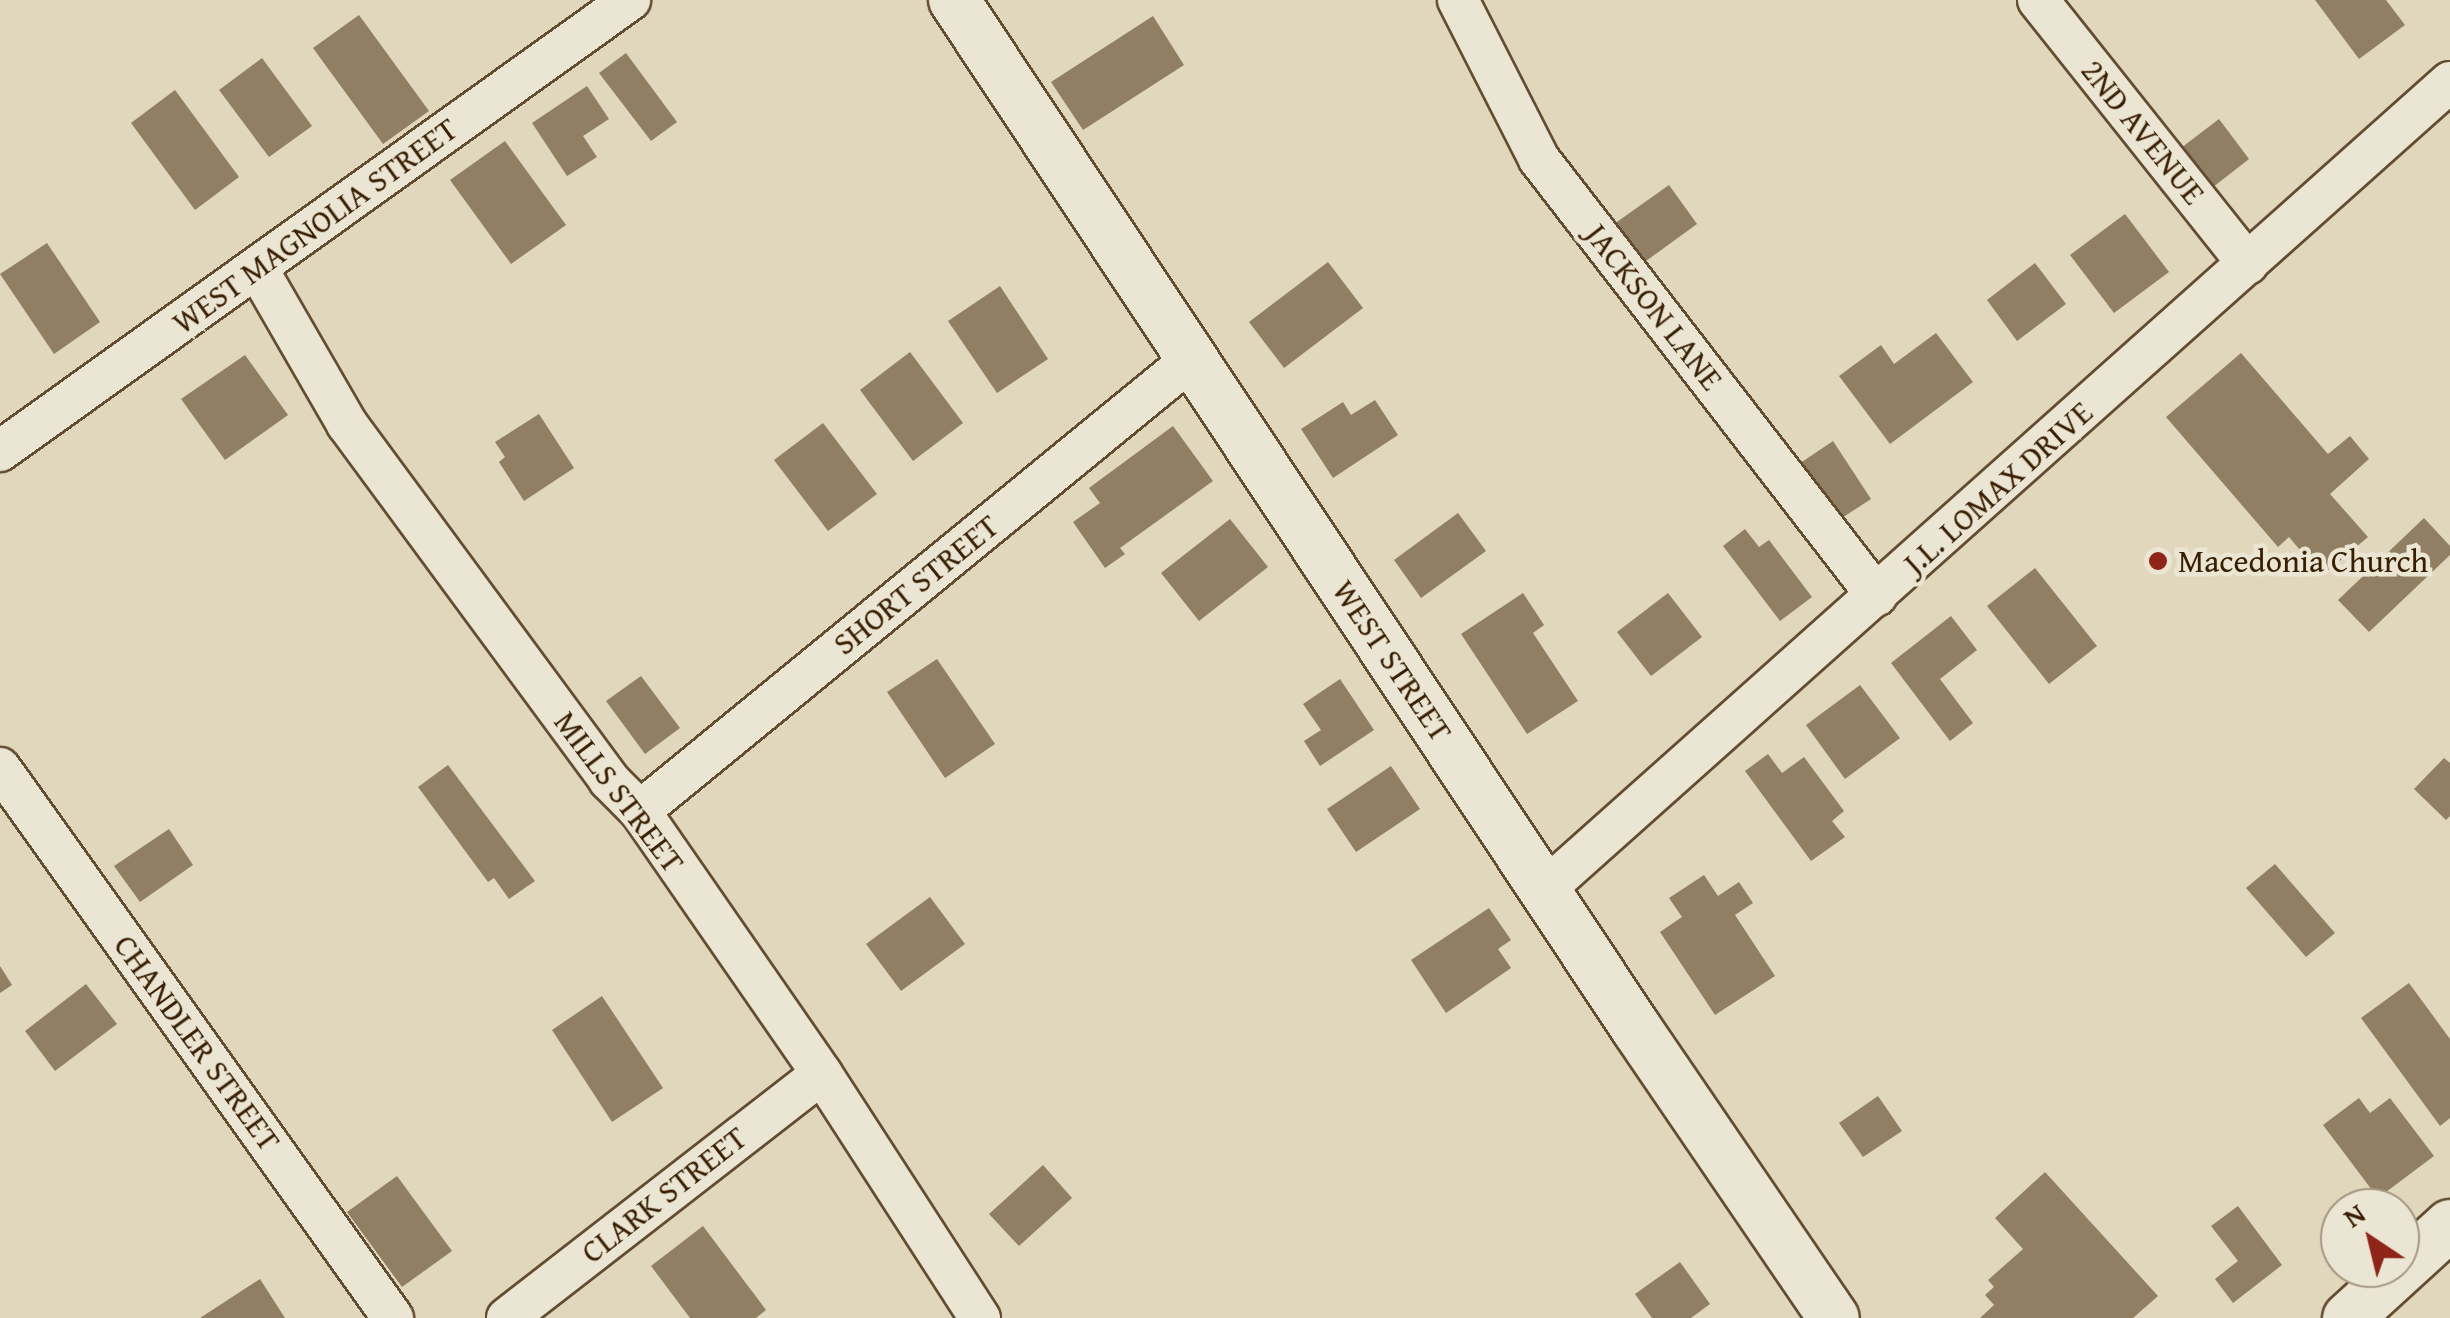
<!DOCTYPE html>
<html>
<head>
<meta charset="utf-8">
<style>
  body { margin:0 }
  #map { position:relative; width:2450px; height:1318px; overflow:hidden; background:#e0d7bd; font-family:"Gentium Book Plus",serif }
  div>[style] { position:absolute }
  .building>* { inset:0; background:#907f63 }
  .roads { filter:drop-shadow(2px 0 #634d31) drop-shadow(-2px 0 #634d31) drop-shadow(0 2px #634d31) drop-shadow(0 -2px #634d31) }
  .minor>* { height:40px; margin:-20px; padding:0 20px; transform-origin:20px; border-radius:20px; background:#ebe5d4 }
  .tertiary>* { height:50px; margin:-25px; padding:0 25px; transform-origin:25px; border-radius:25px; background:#ebe5d4 }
  .dots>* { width:28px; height:28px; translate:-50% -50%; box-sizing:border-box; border:5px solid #ebe5d4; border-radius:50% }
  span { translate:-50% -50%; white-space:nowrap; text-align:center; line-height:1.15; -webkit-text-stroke:9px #ebe5d4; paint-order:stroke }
  .street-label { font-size:32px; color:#391f02 }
  .poi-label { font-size:32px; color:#391f02 }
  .left { translate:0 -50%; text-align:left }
  .north { position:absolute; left:2320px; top:1188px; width:100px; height:100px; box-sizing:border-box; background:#ebe5d4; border:2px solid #a49680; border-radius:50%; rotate:325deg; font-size:28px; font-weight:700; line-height:40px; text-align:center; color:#391f02 }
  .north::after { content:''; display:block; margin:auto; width:35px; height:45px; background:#8f2418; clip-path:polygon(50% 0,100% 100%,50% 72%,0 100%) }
</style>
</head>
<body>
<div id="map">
  <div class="building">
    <div style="clip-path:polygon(2315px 0,2386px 0,2405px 25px,2359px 59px)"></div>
    <div style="clip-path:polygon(359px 15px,429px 111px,383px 144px,313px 48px)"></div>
    <div style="clip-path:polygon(1153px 16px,1184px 65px,1083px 130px,1051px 82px)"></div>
    <div style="clip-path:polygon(626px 53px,677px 122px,651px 141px,599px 73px)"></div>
    <div style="clip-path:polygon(262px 58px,312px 126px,269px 157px,219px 90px)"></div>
    <div style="clip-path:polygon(587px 86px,609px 119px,583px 136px,597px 157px,567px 176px,532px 123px)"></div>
    <div style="clip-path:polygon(175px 90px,239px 177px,195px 210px,131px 123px)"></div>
    <div style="clip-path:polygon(2219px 119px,2249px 159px,2208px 191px,2177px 151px)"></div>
    <div style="clip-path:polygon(505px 141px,566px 225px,511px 264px,450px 180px)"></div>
    <div style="clip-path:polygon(1669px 185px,1697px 224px,1635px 269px,1607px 229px)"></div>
    <div style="clip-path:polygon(2125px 214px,2169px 272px,2114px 313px,2070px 255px)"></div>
    <div style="clip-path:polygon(47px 243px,100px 322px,54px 354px,0 274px)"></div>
    <div style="clip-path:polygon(1328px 262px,1363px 308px,1284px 368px,1249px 322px)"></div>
    <div style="clip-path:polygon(2035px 263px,2066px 304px,2017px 341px,1987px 300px)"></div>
    <div style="clip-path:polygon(1000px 286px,1048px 359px,997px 393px,948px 321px)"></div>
    <div style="clip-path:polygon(1936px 333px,1973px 382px,1890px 444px,1839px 376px,1881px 345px,1894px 364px)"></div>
    <div style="clip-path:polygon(910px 352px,963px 423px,913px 461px,860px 390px)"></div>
    <div style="clip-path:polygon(2241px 353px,2328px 454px,2350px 436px,2369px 459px,2330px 494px,2368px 537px,2322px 576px,2289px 537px,2278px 547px,2166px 417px)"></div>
    <div style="clip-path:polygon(245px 355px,288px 415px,225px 460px,181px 399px)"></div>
    <div style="clip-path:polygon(1375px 400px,1398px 435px,1333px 478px,1301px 429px,1343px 402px,1351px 415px)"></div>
    <div style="clip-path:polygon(539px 414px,574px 468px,524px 501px,499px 462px,505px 457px,495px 442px)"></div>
    <div style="clip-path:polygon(823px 423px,877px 494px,828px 531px,774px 460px)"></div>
    <div style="clip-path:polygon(1173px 426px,1213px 481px,1120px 548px,1125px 554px,1105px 568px,1073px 522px,1100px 503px,1089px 488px)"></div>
    <div style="clip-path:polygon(1833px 441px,1871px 499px,1828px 527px,1790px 470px)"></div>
    <div style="clip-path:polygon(1458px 513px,1486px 551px,1421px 598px,1394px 560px)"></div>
    <div style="clip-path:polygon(2424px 518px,2450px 546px,2450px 555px,2369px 632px,2338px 600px)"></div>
    <div style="clip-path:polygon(1230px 519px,1268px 567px,1199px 621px,1161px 573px)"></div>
    <div style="clip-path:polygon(1745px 529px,1759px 547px,1769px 540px,1812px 597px,1780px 621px,1723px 546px)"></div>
    <div style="clip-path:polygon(2035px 568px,2097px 646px,2049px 684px,1987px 606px)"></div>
    <div style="clip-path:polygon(1523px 593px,1544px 625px,1533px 633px,1578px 701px,1527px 734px,1461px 634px)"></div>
    <div style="clip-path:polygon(1668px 593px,1702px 637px,1651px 676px,1617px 632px)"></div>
    <div style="clip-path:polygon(1951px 616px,1977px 650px,1940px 679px,1973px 723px,1950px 741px,1891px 663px)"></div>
    <div style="clip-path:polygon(937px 659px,995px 744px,945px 778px,887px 692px)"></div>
    <div style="clip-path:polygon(641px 676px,680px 728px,645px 754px,606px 701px)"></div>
    <div style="clip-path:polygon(1340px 679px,1374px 730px,1320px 766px,1304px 741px,1321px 730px,1303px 704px)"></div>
    <div style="clip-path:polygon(1860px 685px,1900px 738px,1845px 779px,1806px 725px)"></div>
    <div style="clip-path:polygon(1768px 754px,1782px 773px,1804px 757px,1844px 811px,1832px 821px,1845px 837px,1811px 861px,1745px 771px)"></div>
    <div style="clip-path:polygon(2444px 758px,2450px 763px,2450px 816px,2446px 820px,2414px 789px)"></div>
    <div style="clip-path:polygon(448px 765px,535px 881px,509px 899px,494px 878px,488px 882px,418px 787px)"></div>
    <div style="clip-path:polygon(1391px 766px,1420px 809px,1356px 852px,1327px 809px)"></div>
    <div style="clip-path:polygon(169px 829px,193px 865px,140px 902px,114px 866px)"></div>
    <div style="clip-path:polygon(2275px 864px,2335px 933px,2306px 957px,2246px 888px)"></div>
    <div style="clip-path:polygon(1704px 875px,1718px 896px,1739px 882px,1753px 903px,1735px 915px,1775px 976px,1715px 1015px,1660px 932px,1682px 917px,1669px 898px)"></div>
    <div style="clip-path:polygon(930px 897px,965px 944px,901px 991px,866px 944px)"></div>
    <div style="clip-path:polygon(1489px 908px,1511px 940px,1498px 949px,1511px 968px,1446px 1013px,1411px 960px)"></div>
    <div style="clip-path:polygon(0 966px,12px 985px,0 993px)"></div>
    <div style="clip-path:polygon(2409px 983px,2450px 1039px,2450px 1118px,2440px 1126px,2361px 1018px)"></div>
    <div style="clip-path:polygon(86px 984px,117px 1024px,55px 1071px,25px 1031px)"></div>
    <div style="clip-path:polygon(602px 996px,663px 1088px,612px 1122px,552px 1030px)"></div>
    <div style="clip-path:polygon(1878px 1096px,1902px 1131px,1863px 1157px,1839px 1123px)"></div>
    <div style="clip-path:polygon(2359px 1098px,2370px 1113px,2390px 1098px,2434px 1156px,2378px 1198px,2323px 1125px)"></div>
    <div style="clip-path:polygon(1043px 1165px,1072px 1198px,1019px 1246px,989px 1214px)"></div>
    <div style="clip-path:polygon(2045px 1172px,2158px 1296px,2133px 1318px,1980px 1318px,1994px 1305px,1985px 1295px,1994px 1287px,1988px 1280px,2023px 1249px,1995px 1218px)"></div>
    <div style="clip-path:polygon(397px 1176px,452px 1251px,402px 1287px,347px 1212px)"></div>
    <div style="clip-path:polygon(2238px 1206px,2282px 1265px,2233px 1303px,2215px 1279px,2238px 1261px,2211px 1226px)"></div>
    <div style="clip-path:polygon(703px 1226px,766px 1310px,756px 1318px,690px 1318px,651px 1266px)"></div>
    <div style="clip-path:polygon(1680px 1262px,1710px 1304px,1691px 1318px,1652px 1318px,1635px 1294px)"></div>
    <div style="clip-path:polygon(260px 1279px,285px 1318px,200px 1318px)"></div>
  </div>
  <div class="roads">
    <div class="minor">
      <div style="left:1458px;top:0;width:178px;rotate:63deg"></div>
      <div style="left:1539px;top:159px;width:552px;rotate:52.28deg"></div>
      <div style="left:2038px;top:0;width:337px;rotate:51.5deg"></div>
      <div style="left:257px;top:268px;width:180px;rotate:60deg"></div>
      <div style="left:347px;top:424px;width:442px;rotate:53.6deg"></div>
      <div style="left:609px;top:780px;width:44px;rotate:45deg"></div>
      <div style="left:640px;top:811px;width:320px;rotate:55.3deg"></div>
      <div style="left:822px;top:1074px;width:291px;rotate:57.1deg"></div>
      <div style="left:0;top:451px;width:775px;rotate:-35.6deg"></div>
      <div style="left:0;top:768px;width:676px;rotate:54.45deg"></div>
      <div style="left:640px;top:811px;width:713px;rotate:-39.31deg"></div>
      <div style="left:1544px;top:890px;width:1214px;rotate:-41.73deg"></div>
      <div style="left:507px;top:1318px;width:398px;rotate:-37.8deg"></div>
    </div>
    <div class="tertiary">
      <div style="left:954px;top:0;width:1234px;rotate:56.44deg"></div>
      <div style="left:1636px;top:1028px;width:351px;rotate:55.7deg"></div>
      <div style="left:2348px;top:1318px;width:138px;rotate:-42.4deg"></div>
    </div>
  </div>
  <div class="dots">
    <div style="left:2158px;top:561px;background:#8f2418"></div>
  </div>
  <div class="street-label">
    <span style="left:2143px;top:132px;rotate:51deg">2ND AVENUE</span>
    <span style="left:315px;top:226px;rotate:-36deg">WEST MAGNOLIA STREET</span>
    <span style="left:1654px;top:307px;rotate:52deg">JACKSON LANE</span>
    <span style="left:1998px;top:488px;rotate:-42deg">J.L. LOMAX DRIVE</span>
    <span style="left:916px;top:585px;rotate:-39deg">SHORT STREET</span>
    <span style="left:1392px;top:661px;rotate:56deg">WEST STREET</span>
    <span style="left:619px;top:792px;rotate:53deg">MILLS STREET</span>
    <span style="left:197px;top:1043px;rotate:54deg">CHANDLER STREET</span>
    <span style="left:664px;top:1195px;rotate:-38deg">CLARK STREET</span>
  </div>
  <div class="poi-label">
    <span class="left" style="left:2178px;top:561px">Macedonia Church</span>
  </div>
  <div class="north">N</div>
</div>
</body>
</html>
